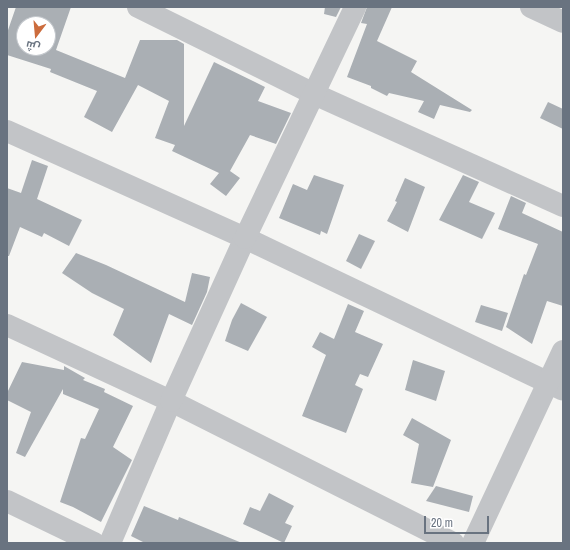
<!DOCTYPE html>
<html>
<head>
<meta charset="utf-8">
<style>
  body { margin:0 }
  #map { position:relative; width:570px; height:550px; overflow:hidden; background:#f5f5f3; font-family:"Archivo Narrow",Cairo,sans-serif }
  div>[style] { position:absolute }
  .building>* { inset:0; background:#aaafb4 }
  .street>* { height:22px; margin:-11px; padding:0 11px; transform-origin:11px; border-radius:11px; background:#c2c4c7 }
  span { translate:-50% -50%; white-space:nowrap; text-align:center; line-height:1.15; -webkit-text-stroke:4px #fff; paint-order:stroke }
  .frame { position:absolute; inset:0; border:8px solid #697380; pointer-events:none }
  .north { position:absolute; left:16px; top:16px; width:40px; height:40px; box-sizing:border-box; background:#fff; border:1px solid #c3c7cc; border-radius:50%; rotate:196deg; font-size:11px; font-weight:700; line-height:16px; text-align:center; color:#697380 }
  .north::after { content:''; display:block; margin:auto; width:14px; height:18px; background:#cc6c3d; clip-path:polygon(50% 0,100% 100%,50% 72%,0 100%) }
  .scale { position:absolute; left:424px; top:516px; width:65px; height:18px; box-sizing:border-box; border:2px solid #697380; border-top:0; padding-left:5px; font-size:12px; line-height:14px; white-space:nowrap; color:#697380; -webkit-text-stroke:3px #fff; paint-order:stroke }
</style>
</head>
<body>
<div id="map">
  <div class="building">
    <div style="clip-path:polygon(evenodd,16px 7px,71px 7px,56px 50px,125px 78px,140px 40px,177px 40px,184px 44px,184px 126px,214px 62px,265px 87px,258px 101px,291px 113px,276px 144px,250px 135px,230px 171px,240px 178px,226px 196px,210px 184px,219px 173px,172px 151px,175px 145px,155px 138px,169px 101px,138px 85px,112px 132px,84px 117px,97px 91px,50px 72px,51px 69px,7px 55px,7px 33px,16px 7px,24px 24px,48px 24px,48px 48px,24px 48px,24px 24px)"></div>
    <div style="clip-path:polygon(325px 7px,341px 7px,336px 17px,324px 14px)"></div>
    <div style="clip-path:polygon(367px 7px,392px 7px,377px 41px,417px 61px,411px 72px,472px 110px,470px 112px,440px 105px,434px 119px,418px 112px,424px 101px,389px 93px,387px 96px,371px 88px,371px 86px,347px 77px,367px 24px,361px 23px)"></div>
    <div style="clip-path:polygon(548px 102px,563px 109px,563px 129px,540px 118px)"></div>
    <div style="clip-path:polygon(32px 160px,48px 166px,37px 199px,82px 220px,69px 246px,44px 233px,42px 237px,20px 227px,9px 256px,7px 256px,7px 188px,21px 193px)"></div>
    <div style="clip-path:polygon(314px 175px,344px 185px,327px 234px,321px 231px,320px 235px,279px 218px,293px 184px,307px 190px)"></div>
    <div style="clip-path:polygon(463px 175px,479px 182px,469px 202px,495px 213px,482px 239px,439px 220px)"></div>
    <div style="clip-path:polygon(405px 178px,425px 187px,408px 232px,387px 221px,397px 202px,395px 201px)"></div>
    <div style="clip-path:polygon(511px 196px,526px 203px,522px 213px,563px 232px,563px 306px,547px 301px,532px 344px,506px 327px,524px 274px,526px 275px,538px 244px,498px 229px)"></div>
    <div style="clip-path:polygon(359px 234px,375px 241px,361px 269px,346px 261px)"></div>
    <div style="clip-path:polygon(76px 253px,106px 265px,185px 302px,192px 273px,210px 277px,207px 292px,192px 325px,169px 314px,151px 363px,113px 335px,124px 309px,92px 293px,62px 273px)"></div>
    <div style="clip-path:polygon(241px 303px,267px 317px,248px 351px,225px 341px,232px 320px)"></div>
    <div style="clip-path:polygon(348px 304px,364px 311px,355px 332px,383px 344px,368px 377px,360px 374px,355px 385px,363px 389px,346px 433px,302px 416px,326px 355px,312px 347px,320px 332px,334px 339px)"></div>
    <div style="clip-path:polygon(481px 305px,508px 313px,502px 331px,475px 322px)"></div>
    <div style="clip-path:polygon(413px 360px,445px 371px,436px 401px,405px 390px)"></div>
    <div style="clip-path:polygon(22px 362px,64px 370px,64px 366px,85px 378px,83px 380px,105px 389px,104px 392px,133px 406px,113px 447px,132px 460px,101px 522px,73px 507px,60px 502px,81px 438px,85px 439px,99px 409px,63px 394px,63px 389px,25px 457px,16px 453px,31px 412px,7px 400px,7px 393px)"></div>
    <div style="clip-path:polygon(412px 418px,451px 440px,433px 487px,411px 483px,419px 444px,403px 435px)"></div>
    <div style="clip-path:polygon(436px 486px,473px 496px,469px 512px,426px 501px)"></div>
    <div style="clip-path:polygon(269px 493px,294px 506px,285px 523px,292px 526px,284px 543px,243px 524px,250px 507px,260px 511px)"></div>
    <div style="clip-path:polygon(144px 506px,178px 520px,179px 517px,242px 543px,145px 543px,131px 536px)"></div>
  </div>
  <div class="street">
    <div style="left:138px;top:7px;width:196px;rotate:26.3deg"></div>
    <div style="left:314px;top:94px;width:273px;rotate:24.2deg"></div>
    <div style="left:531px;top:7px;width:35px;rotate:25deg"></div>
    <div style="left:7px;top:131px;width:261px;rotate:24.2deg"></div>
    <div style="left:245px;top:238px;width:352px;rotate:25.5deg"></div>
    <div style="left:7px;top:325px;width:181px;rotate:24.9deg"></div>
    <div style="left:171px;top:401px;width:316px;rotate:26.7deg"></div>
    <div style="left:7px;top:501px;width:97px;rotate:25.8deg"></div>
    <div style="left:110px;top:543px;width:155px;rotate:-66.8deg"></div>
    <div style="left:171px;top:401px;width:179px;rotate:-65.6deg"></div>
    <div style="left:245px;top:238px;width:256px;rotate:-64.5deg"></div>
    <div style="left:473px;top:543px;width:212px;rotate:-64.9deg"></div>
  </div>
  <div class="frame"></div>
  <div class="north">ش</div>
  <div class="scale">20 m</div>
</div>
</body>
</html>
